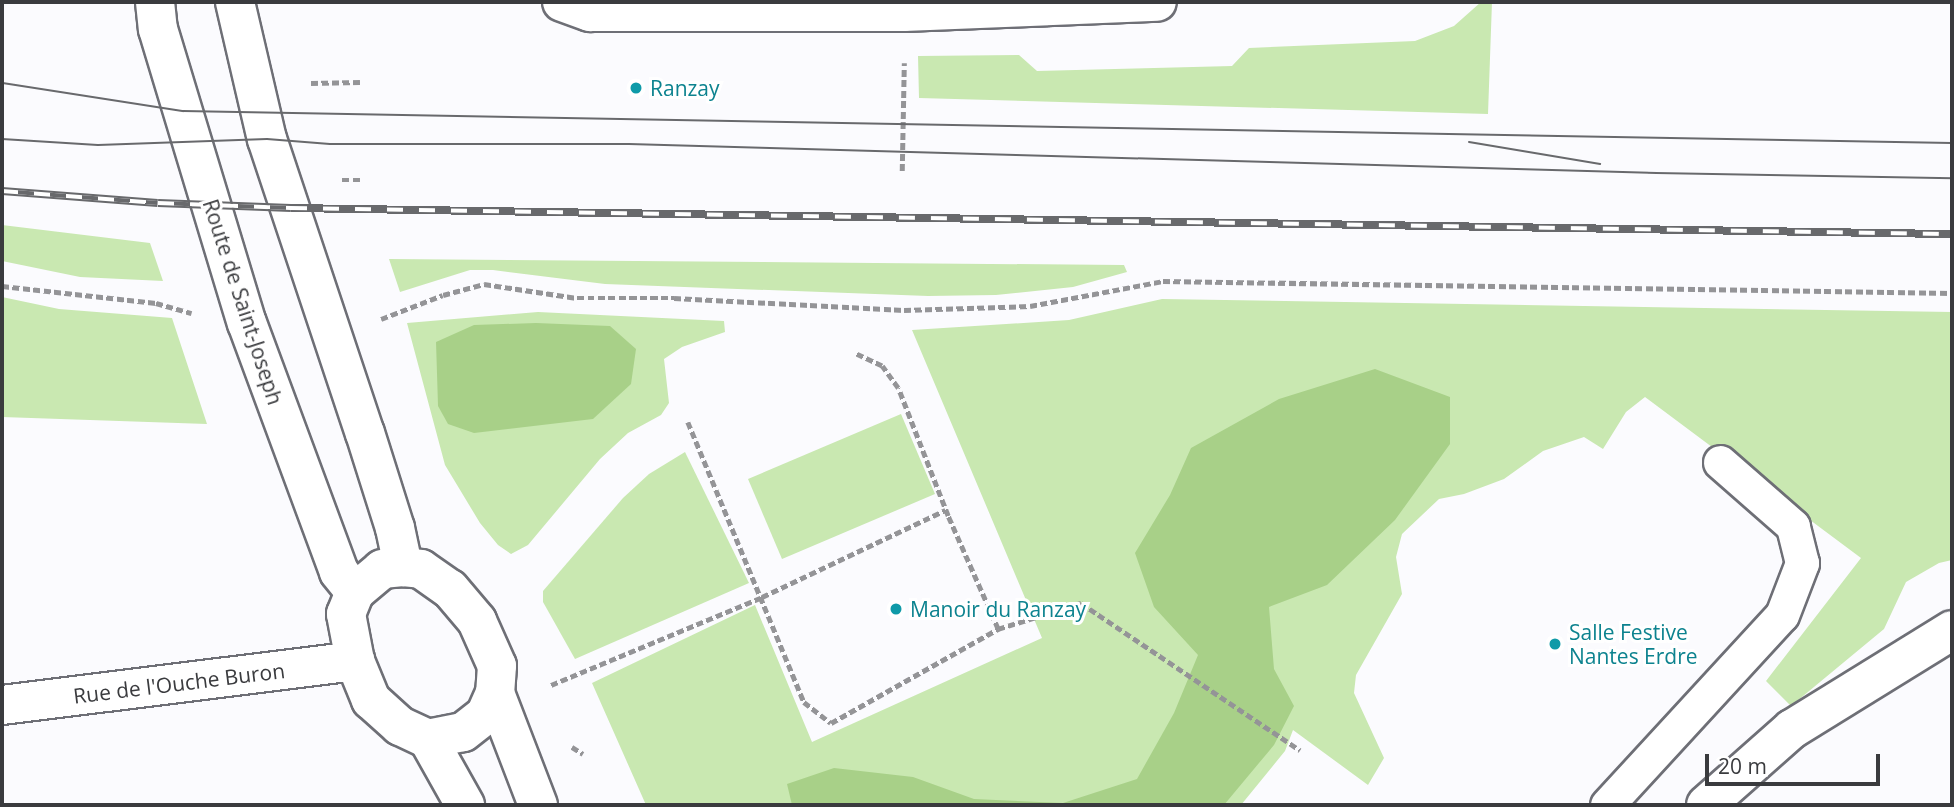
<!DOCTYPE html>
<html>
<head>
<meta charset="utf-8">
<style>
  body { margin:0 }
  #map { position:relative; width:1954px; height:807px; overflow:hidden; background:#fbfbfe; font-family:"Open Sans",sans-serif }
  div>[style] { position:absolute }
  .green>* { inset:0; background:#c9e8b1 }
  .forest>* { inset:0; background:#a8d088 }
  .path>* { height:4.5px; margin-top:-2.25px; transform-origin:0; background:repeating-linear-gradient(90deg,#949497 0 7px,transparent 0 10.5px) }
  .roads { filter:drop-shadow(2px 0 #6e6f76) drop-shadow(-2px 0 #6e6f76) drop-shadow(0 2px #6e6f76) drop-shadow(0 -2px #6e6f76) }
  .service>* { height:33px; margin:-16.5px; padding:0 16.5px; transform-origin:16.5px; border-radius:16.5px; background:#fff }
  .minor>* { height:38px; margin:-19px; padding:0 19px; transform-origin:19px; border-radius:19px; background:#fff }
  .tertiary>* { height:38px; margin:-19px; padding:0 19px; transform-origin:19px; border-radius:19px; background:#fff }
  .tram>* { height:2px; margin:-1px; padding:0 1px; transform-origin:1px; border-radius:1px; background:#68696c }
  .rail>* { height:8px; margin-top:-4px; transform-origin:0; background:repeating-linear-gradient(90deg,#fff 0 16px,#68696c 0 32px); box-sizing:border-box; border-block:2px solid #68696c }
  .dots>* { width:19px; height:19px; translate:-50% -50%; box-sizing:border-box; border:4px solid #fff; border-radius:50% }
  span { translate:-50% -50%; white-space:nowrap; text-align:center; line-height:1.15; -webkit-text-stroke:6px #fff; paint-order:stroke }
  .culture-label { font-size:21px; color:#0d838f }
  .left { translate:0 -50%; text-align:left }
  .street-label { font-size:21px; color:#3a3b3e }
  .frame { position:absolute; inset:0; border:4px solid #3a3b3e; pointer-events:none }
  .scale { position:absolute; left:1705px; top:754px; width:175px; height:32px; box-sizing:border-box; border:4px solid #3a3b3e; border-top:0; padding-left:9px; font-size:21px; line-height:24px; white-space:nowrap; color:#3a3b3e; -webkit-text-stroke:5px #fff; paint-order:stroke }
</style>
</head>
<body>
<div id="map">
  <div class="green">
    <div style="clip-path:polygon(1481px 2px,1492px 2px,1488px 114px,919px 98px,918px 56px,1019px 55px,1037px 71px,1232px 66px,1249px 48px,1415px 41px,1454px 26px)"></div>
    <div style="clip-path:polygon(2px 225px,150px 243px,163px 281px,80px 277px,2px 261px)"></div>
    <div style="clip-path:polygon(389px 259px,1124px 265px,1127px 272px,1073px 287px,996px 295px,928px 296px,605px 284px,493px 270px,470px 270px,400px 292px)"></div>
    <div style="clip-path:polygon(2px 297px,59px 309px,172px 318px,207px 424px,2px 417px)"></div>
    <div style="clip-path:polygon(1162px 299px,1952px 312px,1952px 560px,1939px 563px,1906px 582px,1884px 629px,1791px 706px,1766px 681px,1861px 558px,1645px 397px,1626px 412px,1603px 449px,1584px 437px,1543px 451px,1504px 479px,1464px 494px,1439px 499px,1402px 534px,1396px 557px,1402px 594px,1356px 675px,1354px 693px,1384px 758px,1368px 785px,1293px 730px,1285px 751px,1241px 805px,646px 805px,592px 683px,755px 605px,812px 742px,1042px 638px,912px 330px,1069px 320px)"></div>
    <div style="clip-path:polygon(538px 312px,724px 321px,725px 332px,682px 347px,664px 359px,669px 403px,661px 415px,628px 433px,600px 459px,528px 545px,511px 554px,498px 545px,480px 523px,445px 465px,407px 323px)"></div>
    <div style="clip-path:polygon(901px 414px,935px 494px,782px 559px,748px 479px)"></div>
    <div style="clip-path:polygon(685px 452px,749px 583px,575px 659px,543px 602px,543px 591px,623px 498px,649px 474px)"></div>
  </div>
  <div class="forest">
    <div style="clip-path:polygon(536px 323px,610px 326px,636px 349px,631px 384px,593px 419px,474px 433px,448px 424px,438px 406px,436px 342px,474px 325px)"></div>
    <div style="clip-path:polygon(1375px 369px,1450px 397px,1450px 444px,1395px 520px,1327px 585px,1269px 607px,1274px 669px,1294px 706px,1274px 745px,1224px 805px,792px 805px,787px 784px,834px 768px,913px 777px,974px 799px,1063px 803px,1137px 779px,1174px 713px,1198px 655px,1154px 607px,1135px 553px,1170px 495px,1191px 448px,1279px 399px)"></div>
  </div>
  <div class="path">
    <div style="left:311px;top:83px;width:49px;rotate:-1.2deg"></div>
    <div style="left:902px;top:171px;width:108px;rotate:-88.9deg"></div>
    <div style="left:342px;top:180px;width:20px"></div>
    <div style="left:2px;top:286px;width:155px;rotate:6.3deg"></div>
    <div style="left:156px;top:303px;width:37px;rotate:16deg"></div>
    <div style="left:381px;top:319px;width:66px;rotate:-21.2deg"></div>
    <div style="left:443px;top:295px;width:42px;rotate:-15deg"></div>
    <div style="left:484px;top:284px;width:94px;rotate:8.6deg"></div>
    <div style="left:577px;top:298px;width:97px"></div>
    <div style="left:674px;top:298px;width:230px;rotate:3deg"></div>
    <div style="left:904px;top:310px;width:126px;rotate:-1.8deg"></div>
    <div style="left:1030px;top:306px;width:135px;rotate:-10.6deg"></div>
    <div style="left:1163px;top:281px;width:789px;rotate:0.87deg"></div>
    <div style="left:688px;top:422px;width:303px;rotate:67.5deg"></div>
    <div style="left:804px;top:702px;width:34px;rotate:38deg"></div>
    <div style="left:831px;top:723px;width:192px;rotate:-29.4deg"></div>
    <div style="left:998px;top:629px;width:124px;rotate:-113.9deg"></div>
    <div style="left:948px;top:516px;width:137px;rotate:-111.3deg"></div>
    <div style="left:898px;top:388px;width:27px;rotate:-126deg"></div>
    <div style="left:882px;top:366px;width:29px;rotate:-155deg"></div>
    <div style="left:998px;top:629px;width:87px;rotate:-17.4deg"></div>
    <div style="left:1081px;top:603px;width:264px;rotate:33.9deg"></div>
    <div style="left:551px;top:685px;width:229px;rotate:-22.6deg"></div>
    <div style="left:762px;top:597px;width:203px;rotate:-25.4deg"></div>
    <div style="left:572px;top:747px;width:13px;rotate:32deg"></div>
  </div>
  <div class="roads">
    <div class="service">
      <div style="left:1607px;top:805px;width:258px;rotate:-47.4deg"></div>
      <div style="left:1782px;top:615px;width:56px;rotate:-69deg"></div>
      <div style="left:1802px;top:563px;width:38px;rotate:-104deg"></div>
      <div style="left:1793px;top:526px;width:97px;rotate:-138.8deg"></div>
    </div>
    <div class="minor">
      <div style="left:562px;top:2px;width:30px;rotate:20deg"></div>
      <div style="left:590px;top:12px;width:314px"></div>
      <div style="left:904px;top:12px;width:253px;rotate:-2.3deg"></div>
      <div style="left:2px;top:705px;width:356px;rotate:-7.1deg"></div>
      <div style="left:1706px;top:805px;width:115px;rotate:-41.5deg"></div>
      <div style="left:1792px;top:729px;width:188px;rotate:-31.7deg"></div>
    </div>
    <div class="tertiary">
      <div style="left:155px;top:2px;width:27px;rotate:84deg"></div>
      <div style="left:158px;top:29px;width:307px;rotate:73.2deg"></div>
      <div style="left:247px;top:323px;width:265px;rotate:69.7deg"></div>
      <div style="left:339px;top:572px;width:26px;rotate:51deg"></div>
      <div style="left:235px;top:2px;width:141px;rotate:76.9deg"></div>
      <div style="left:267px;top:139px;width:310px;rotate:71.6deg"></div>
      <div style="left:365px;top:433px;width:100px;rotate:72.5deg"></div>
      <div style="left:395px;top:528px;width:40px;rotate:78deg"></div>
      <div style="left:403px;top:567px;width:18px;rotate:6deg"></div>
      <div style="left:421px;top:569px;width:35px;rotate:35deg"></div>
      <div style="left:450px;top:589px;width:42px;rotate:49.8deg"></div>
      <div style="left:477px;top:621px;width:49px;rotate:66deg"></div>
      <div style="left:497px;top:666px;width:27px;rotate:94deg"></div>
      <div style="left:495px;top:693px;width:24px;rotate:114deg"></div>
      <div style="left:485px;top:715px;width:28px;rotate:142deg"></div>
      <div style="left:463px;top:732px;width:36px;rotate:169deg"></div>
      <div style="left:428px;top:739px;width:31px;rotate:-155deg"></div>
      <div style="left:400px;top:726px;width:39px;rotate:-138deg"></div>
      <div style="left:371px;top:700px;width:42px;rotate:-112.3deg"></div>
      <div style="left:355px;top:661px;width:48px;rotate:-100.8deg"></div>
      <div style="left:346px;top:614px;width:24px;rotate:-68deg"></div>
      <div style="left:355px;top:592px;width:35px;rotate:-40deg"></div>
      <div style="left:382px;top:569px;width:21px;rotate:-5deg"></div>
      <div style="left:495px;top:693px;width:120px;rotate:69deg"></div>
      <div style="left:428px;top:739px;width:76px;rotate:60.7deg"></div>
    </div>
  </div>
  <div class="tram">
    <div style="left:2px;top:83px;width:183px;rotate:8.8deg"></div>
    <div style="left:183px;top:111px;width:1769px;rotate:1.04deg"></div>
    <div style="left:2px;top:139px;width:96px;rotate:3.6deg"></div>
    <div style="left:98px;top:145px;width:169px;rotate:-2deg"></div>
    <div style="left:267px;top:139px;width:63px;rotate:4.5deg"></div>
    <div style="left:330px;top:144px;width:299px"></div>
    <div style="left:629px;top:144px;width:1028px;rotate:1.62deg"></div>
    <div style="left:1657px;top:173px;width:295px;rotate:1deg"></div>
    <div style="left:1469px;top:142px;width:133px;rotate:9.5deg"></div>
  </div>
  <div class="rail">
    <div style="left:2px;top:191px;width:156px;rotate:4.4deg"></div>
    <div style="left:158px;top:203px;width:133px;rotate:2.2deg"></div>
    <div style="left:291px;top:208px;width:1661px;rotate:0.9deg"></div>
  </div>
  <div class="dots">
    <div style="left:636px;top:88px;background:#0f9aa8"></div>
    <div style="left:896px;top:609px;background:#0f9aa8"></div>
    <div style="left:1555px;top:644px;background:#0f9aa8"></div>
  </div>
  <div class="culture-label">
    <span class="left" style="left:650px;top:88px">Ranzay</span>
    <span class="left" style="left:910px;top:609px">Manoir du Ranzay</span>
    <span class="left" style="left:1569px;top:644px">Salle Festive<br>Nantes Erdre</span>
  </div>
  <div class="street-label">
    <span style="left:243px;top:302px;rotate:72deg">Route de Saint-Joseph</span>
    <span style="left:179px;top:683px;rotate:-7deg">Rue de l'Ouche Buron</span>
  </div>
  <div class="frame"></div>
  <div class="scale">20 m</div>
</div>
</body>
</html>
